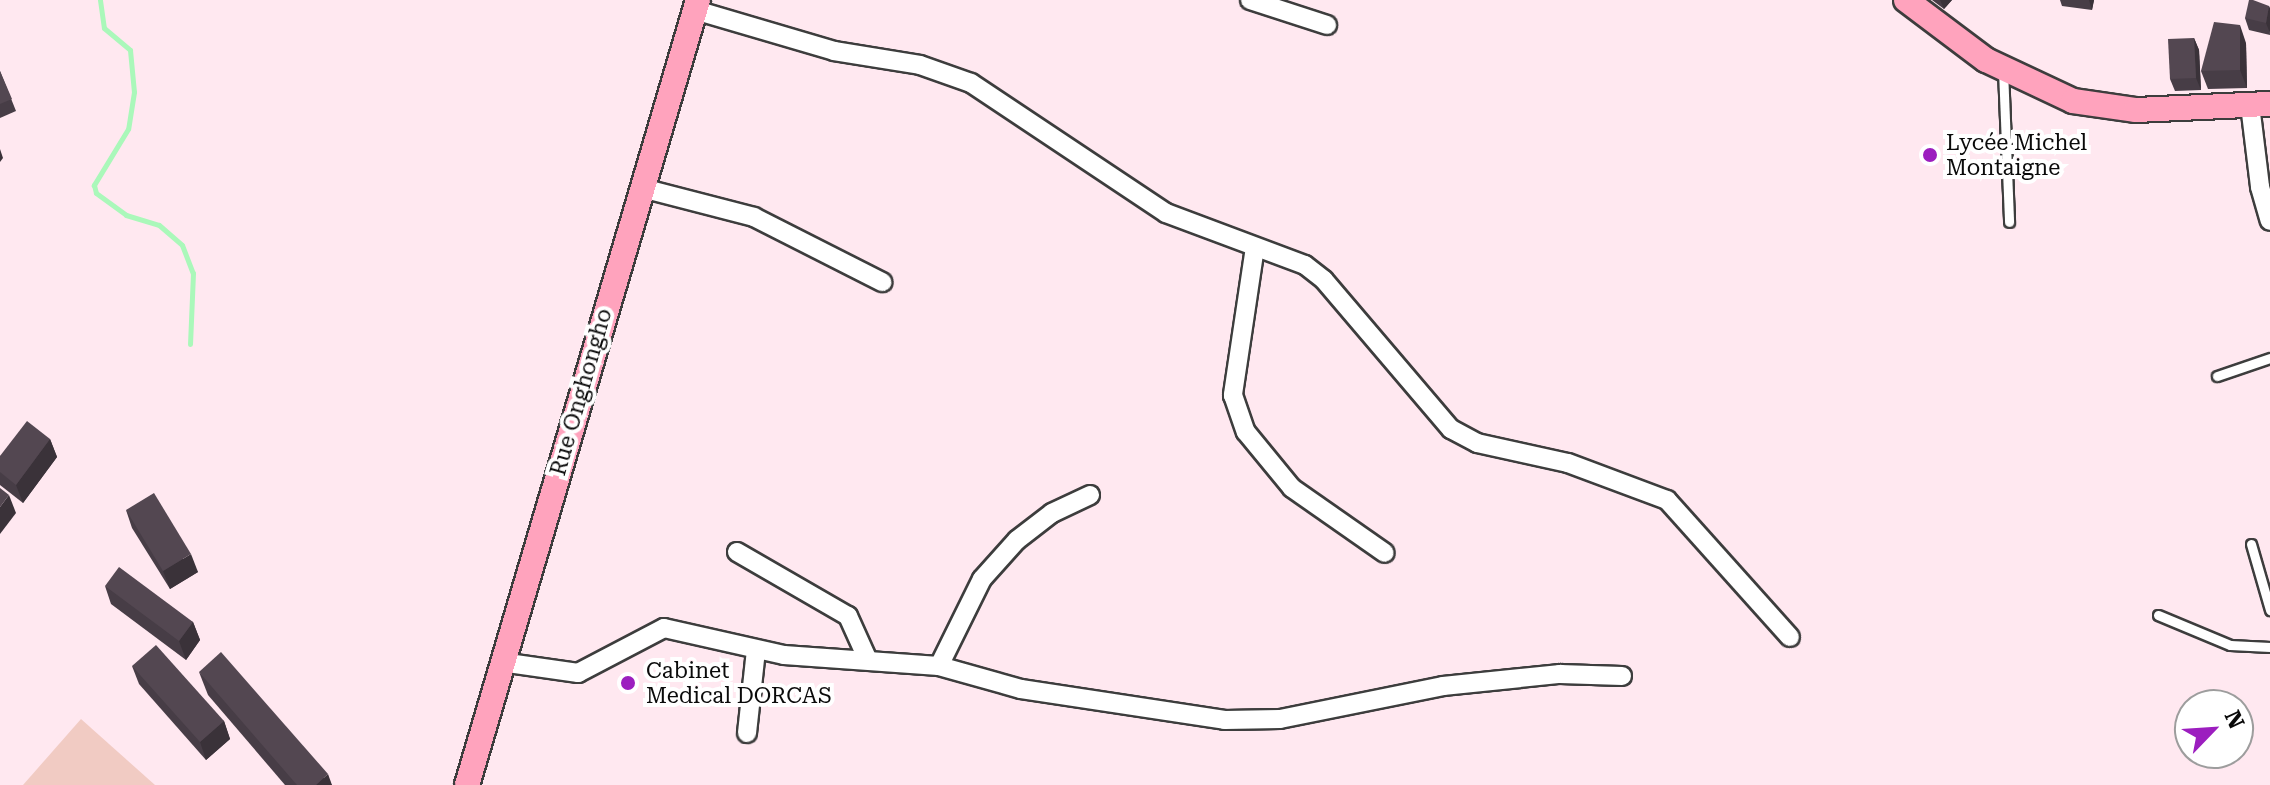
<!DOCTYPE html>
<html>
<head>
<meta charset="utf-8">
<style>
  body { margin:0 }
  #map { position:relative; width:2270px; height:785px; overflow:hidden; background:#ffe8f0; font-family:"Roboto Serif",serif }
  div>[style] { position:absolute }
  .pitch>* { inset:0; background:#f1cbc3 }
  .stream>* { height:5px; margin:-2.5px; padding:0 2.5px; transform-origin:2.5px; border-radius:2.5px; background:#aaf8ba }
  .roads { filter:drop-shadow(2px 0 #3d3d3d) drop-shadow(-2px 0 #3d3d3d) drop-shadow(0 2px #3d3d3d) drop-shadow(0 -2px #3d3d3d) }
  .lane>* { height:9px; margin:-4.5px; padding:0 4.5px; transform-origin:4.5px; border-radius:4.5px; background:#fff }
  .street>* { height:18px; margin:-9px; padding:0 9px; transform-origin:9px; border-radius:9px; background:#fff }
  .secondary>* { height:24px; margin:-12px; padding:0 12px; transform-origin:12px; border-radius:12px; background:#ffa3bd }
  .wall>* { inset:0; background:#473d46 }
  .shaded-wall>* { inset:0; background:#3a3239 }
  .building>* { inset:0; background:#534751 }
  .dots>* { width:22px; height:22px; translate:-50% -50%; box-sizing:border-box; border:4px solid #fff; border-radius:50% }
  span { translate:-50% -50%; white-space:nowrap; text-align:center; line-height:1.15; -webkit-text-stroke:8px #fff; paint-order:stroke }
  .poi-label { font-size:22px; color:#0a0a0a }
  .left { translate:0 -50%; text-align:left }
  .street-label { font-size:22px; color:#0a0a0a }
  .north { position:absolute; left:2174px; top:689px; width:80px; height:80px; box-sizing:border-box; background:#fff; border:2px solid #9d9d9d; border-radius:50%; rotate:65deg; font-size:22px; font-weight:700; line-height:32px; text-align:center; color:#0a0a0a }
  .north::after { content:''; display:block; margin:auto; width:28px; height:36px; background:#9c1ebf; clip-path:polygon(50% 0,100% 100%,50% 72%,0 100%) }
</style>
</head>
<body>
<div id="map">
  <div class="pitch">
    <div style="clip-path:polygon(81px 719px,155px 785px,23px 785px)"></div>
  </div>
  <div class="stream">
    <div style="left:100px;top:0;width:28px;rotate:82deg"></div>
    <div style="left:104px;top:28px;width:34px;rotate:40deg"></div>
    <div style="left:130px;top:50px;width:42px;rotate:84.6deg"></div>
    <div style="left:134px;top:92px;width:37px;rotate:99deg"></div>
    <div style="left:128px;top:129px;width:66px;rotate:121.3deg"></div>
    <div style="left:94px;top:185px;width:8px;rotate:76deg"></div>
    <div style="left:96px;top:193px;width:37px;rotate:36deg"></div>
    <div style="left:126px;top:215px;width:34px;rotate:17deg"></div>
    <div style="left:159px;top:225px;width:30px;rotate:41deg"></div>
    <div style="left:182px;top:245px;width:30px;rotate:69deg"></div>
    <div style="left:193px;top:273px;width:71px;rotate:92.4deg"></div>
  </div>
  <div class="roads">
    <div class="lane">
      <div style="left:2003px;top:70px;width:152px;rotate:87.7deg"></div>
      <div style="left:2217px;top:376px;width:56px;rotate:-18.8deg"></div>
      <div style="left:2251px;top:544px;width:69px;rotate:73.9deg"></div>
      <div style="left:2158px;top:615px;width:78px;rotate:22.6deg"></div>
      <div style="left:2230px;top:645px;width:40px;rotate:2.9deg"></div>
    </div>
    <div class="street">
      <div style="left:1250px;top:0;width:81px;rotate:18deg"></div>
      <div style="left:695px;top:10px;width:145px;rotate:16.4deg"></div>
      <div style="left:834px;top:51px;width:87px;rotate:9.2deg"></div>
      <div style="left:920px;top:65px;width:54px;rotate:19.4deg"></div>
      <div style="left:971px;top:83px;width:234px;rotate:33.7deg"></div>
      <div style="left:1166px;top:213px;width:148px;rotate:20.5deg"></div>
      <div style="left:1305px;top:265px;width:24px;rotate:38deg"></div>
      <div style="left:1324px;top:280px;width:196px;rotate:49.6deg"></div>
      <div style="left:1451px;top:429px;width:30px;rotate:28deg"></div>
      <div style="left:1477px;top:443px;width:93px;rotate:12.4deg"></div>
      <div style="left:1568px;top:463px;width:106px;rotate:20.5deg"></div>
      <div style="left:1667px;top:500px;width:184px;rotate:48.1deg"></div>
      <div style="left:2250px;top:105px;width:83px;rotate:83deg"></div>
      <div style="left:2260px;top:187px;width:35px;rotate:74deg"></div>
      <div style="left:642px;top:188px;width:116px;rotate:14.5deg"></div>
      <div style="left:754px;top:217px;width:144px;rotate:26.9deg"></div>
      <div style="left:1255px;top:247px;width:150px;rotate:98.5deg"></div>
      <div style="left:1233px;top:395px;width:39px;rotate:71deg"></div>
      <div style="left:1246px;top:432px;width:72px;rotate:50.6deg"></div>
      <div style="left:1292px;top:488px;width:113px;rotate:35deg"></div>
      <div style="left:737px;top:552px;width:128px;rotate:30deg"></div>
      <div style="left:848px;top:616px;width:46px;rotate:65.7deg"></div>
      <div style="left:501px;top:662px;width:78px;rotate:8.1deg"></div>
      <div style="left:578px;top:673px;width:97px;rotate:-27.6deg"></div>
      <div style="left:664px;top:628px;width:123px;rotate:12.7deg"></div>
      <div style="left:784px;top:655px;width:155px;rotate:4.1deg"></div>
      <div style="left:939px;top:666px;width:85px;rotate:15.7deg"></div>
      <div style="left:1021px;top:689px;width:206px;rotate:8.6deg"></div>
      <div style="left:1225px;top:720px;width:55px;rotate:-1deg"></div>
      <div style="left:1280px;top:719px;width:166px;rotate:-11.4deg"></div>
      <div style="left:1443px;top:686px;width:118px;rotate:-5.9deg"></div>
      <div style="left:1560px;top:674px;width:62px;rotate:1.8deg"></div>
      <div style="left:939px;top:666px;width:97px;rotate:-63.7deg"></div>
      <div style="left:982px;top:579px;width:52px;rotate:-48.1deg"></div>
      <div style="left:1017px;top:540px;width:44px;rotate:-37.6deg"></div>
      <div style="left:1052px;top:513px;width:42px;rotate:-25.3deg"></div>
      <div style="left:747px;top:733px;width:83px;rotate:-83.8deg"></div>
    </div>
    <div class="secondary">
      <div style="left:1906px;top:0;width:100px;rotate:36.9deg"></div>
      <div style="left:1986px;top:60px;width:96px;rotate:25.2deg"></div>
      <div style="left:2073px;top:101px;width:64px;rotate:8.1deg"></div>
      <div style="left:2136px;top:110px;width:134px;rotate:-2.6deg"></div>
      <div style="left:467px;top:785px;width:818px;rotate:-73.6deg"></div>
    </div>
  </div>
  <div class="wall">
    <div style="clip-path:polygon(1932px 0,1952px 0,1944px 9px)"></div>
    <div style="clip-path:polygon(2060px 0,2094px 0,2092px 10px,2062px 6px)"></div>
    <div style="clip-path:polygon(2269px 6px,2270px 35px,2249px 30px,2245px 18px)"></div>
    <div style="clip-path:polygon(2194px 38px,2199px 50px,2201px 90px,2175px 91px,2170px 79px)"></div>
    <div style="clip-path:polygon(2246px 43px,2247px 88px,2208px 89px,2201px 71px)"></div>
    <div style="clip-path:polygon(0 71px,16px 111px,0 118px)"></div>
    <div style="clip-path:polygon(50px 439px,57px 457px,23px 503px,0 485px,0 456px)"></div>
    <div style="clip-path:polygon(126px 510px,198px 572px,170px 589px,132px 528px)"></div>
    <div style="clip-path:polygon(105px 586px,193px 622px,200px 640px,186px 660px,111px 604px)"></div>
    <div style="clip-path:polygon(132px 666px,224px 721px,230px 739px,206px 760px,139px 684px)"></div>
    <div style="clip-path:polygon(199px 672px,332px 785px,285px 785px,208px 695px)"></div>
  </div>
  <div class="shaded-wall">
    <div style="clip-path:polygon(1940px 0,1952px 0,1944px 9px)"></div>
    <div style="clip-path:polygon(2089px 0,2094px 0,2092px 10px)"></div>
    <div style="clip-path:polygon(2269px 6px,2270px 8px,2270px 33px,2266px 23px)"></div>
    <div style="clip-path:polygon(2240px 25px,2246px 43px,2247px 88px,2240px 70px)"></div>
    <div style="clip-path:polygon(2194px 38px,2199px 50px,2201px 90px,2196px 78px)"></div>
    <div style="clip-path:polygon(0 149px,3px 158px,0 162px)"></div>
    <div style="clip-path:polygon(50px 439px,57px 457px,23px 503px,16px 485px)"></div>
    <div style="clip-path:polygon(9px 495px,16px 513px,0 534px,0 507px)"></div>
    <div style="clip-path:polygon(191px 554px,198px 572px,170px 589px,163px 571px)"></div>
    <div style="clip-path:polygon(193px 622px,200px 640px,186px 660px,179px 641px)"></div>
    <div style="clip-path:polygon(224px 721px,230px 739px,206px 760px,200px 742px)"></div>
    <div style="clip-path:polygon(328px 774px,332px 785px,316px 785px)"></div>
  </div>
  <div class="building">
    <div style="clip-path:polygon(2249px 0,2253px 0,2269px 6px,2266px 23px,2245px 18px)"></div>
    <div style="clip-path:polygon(2214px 22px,2240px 25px,2240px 70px,2201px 71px)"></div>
    <div style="clip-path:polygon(2194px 38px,2196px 78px,2170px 79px,2168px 39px)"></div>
    <div style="clip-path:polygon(0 71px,12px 99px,0 104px)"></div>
    <div style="clip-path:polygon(27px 421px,50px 439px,16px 485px,0 472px,0 456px)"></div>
    <div style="clip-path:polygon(0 488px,9px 495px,0 507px)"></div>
    <div style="clip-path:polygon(154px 493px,191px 554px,163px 571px,126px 510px)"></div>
    <div style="clip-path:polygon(119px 567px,193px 622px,179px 641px,105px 586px)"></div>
    <div style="clip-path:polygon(156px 645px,224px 721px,200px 742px,132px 666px)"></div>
    <div style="clip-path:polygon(221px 652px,328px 774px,316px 785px,297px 785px,199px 672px)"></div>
  </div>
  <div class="dots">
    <div style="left:1930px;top:155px;background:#9c1ebf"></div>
    <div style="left:628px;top:683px;background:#9c1ebf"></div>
  </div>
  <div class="poi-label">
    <span class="left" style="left:1946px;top:155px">Lycée Michel<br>Montaigne</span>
    <span class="left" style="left:646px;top:683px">Cabinet<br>Medical DORCAS</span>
  </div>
  <div class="street-label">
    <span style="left:581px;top:392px;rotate:-74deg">Rue Onghongho</span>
  </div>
  <div class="north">N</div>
</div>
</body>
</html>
